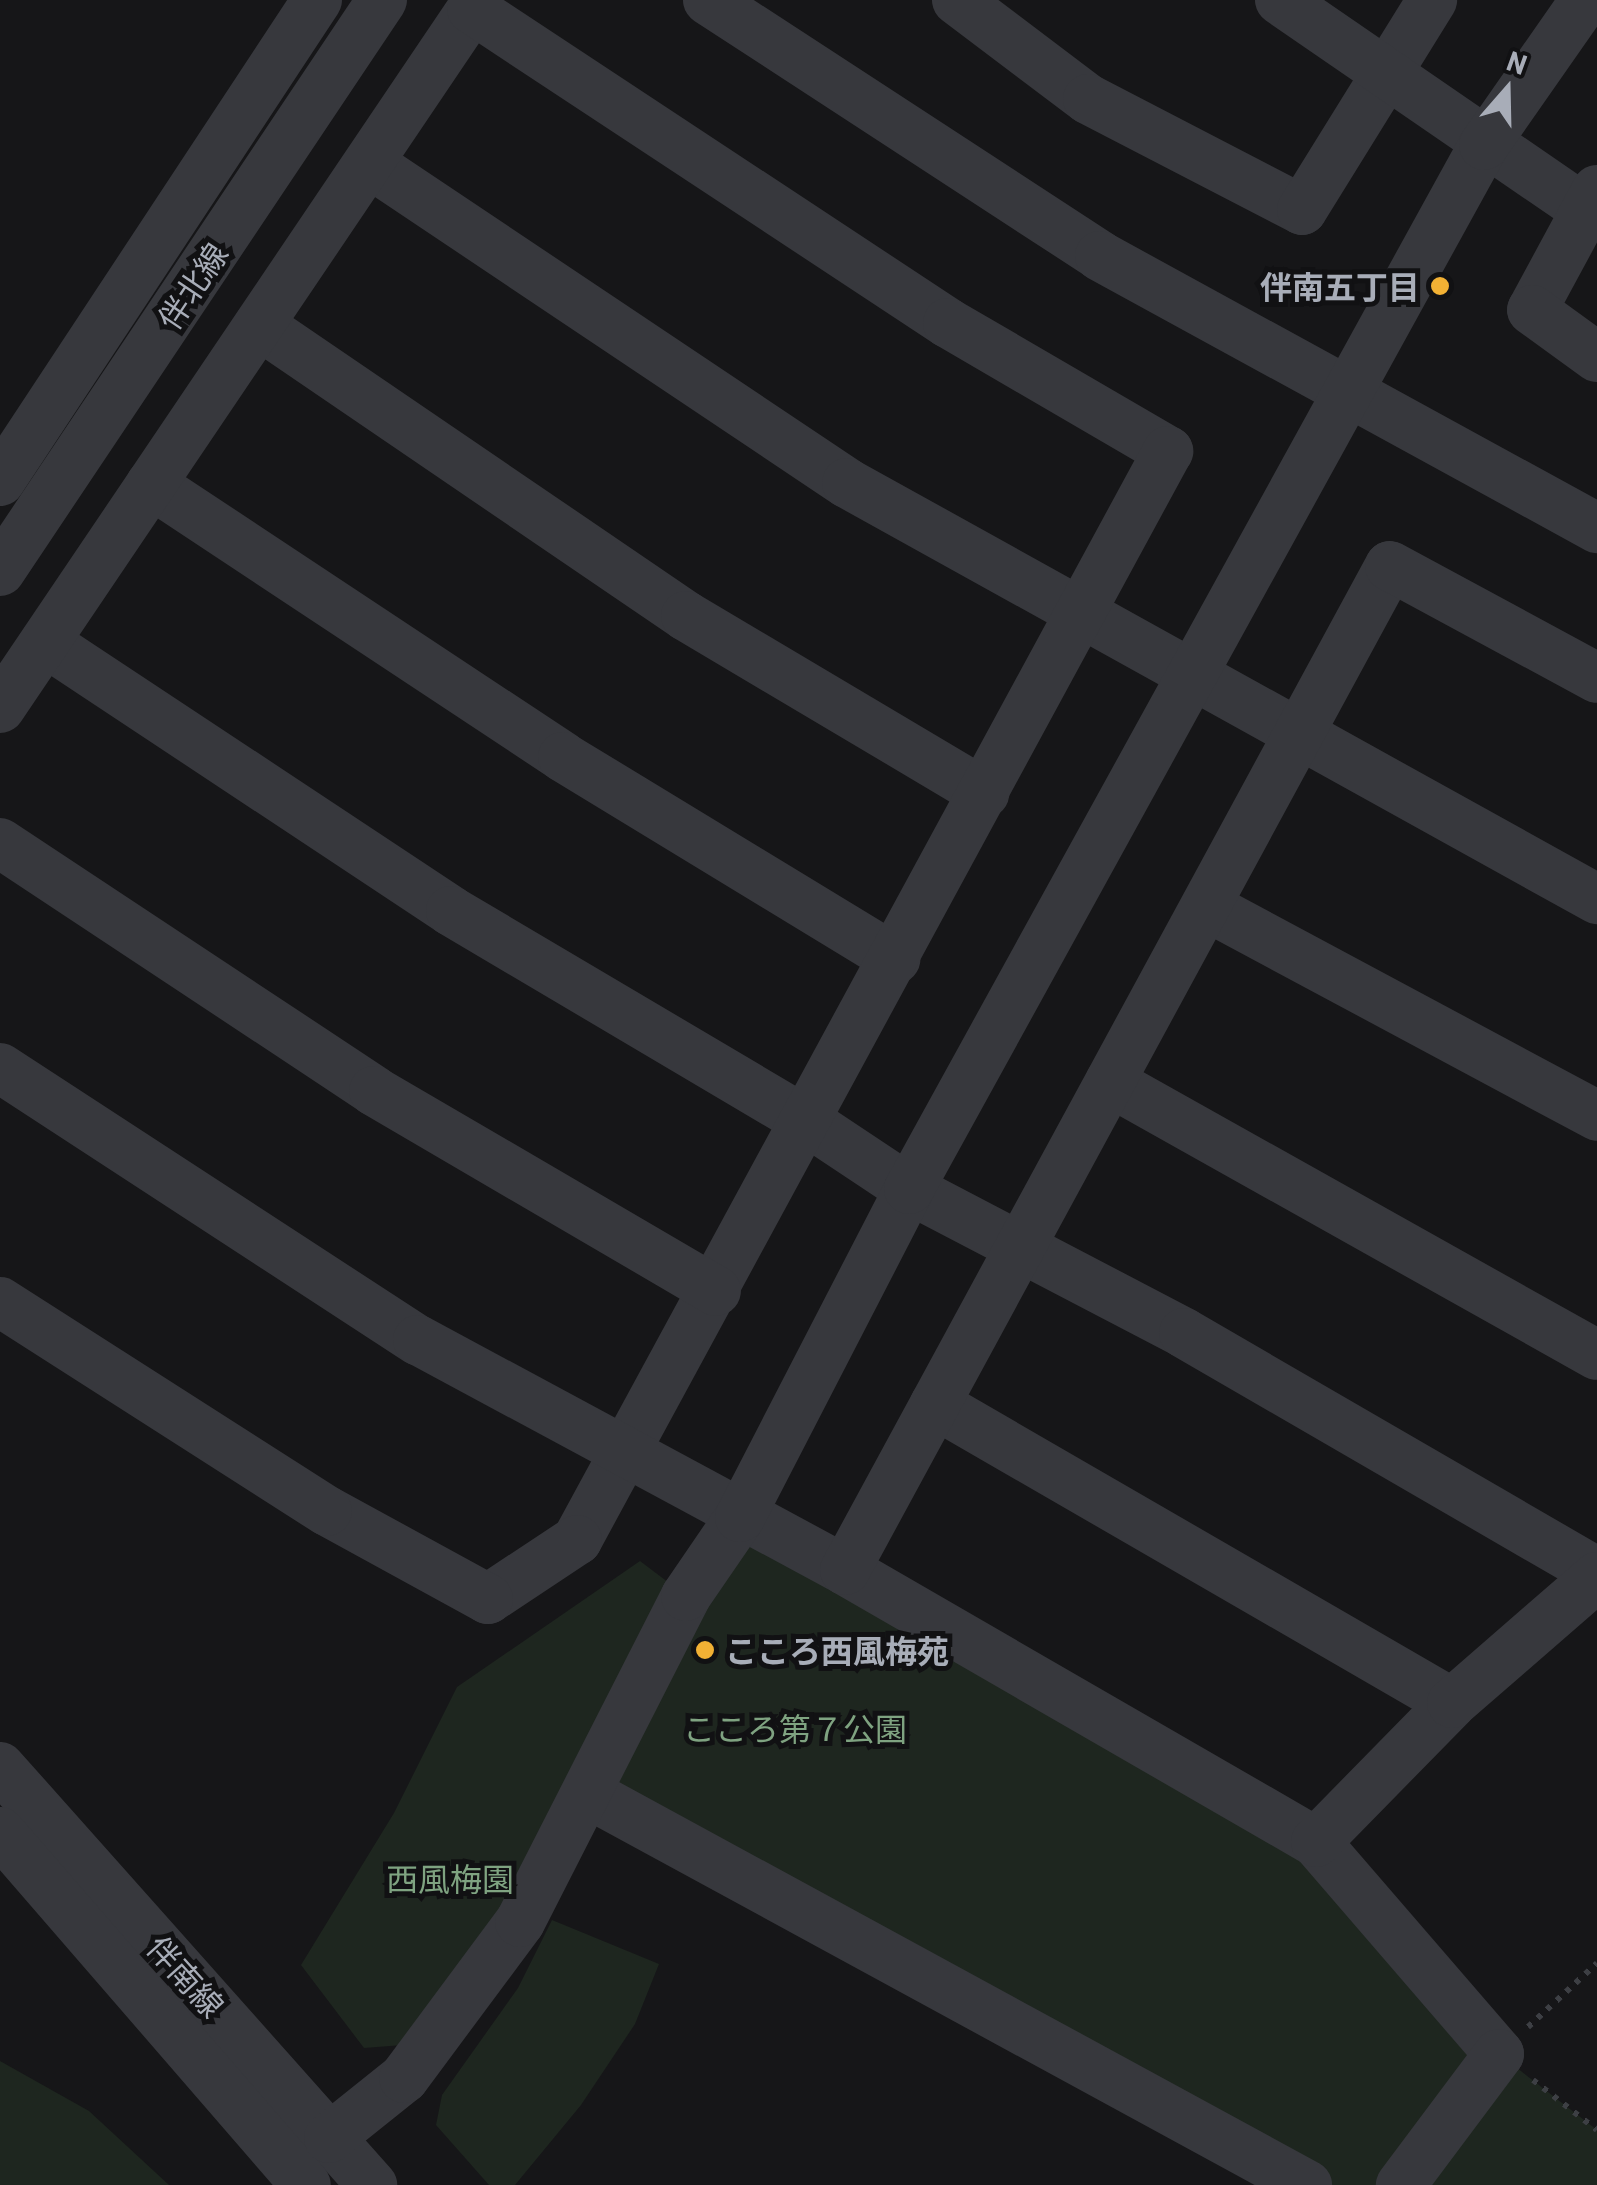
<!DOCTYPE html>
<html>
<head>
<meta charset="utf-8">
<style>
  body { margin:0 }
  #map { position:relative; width:1597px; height:2185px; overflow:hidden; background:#161618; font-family:Barlow,"Noto Sans JP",sans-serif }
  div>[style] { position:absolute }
  .green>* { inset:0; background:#1e261f }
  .path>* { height:6px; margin-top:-3px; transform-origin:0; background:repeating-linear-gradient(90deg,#3d3f44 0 5px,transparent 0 13px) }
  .minor>* { height:50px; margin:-25px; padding:0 25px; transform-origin:25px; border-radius:25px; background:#37383d }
  .dots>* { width:28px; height:28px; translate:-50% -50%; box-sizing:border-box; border:5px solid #111113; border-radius:50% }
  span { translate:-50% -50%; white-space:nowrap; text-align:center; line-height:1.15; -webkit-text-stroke:10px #111113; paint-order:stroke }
  .street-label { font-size:32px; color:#a8adb8 }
  .poi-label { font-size:32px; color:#a8adb8; font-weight:700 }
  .right { translate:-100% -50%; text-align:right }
  .left { translate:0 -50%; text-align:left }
  .park-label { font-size:32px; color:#7fa381 }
  .north { position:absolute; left:1457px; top:40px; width:100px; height:100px; -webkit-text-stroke:8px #111113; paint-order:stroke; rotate:20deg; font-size:28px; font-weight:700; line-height:40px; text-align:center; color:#a8adb8 }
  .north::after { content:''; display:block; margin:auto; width:35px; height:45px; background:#a8adb8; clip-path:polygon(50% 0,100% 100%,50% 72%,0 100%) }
</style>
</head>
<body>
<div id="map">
  <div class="green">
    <div style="clip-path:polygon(740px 1517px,1316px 1842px,1499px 2054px,1597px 2130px,1597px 2185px,1307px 2185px,587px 1793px,429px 2043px,364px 2048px,301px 1965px,394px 1813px,457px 1687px,640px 1561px,685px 1595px)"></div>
    <div style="clip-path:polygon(552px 1920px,659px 1964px,635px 2024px,581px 2105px,515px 2185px,489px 2185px,436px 2125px,442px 2095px,518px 1988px)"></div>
    <div style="clip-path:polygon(0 2061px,89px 2111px,169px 2185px,0 2185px)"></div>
  </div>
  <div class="path">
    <div style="left:1528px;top:2027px;width:94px;rotate:-42.8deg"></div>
    <div style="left:1533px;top:2080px;width:81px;rotate:38deg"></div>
  </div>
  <div class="minor">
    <div style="left:708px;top:0;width:468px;rotate:33.1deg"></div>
    <div style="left:1100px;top:256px;width:567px;rotate:28.69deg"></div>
    <div style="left:957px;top:0;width:164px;rotate:37.1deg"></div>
    <div style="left:1088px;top:99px;width:241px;rotate:27.4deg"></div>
    <div style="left:1302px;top:210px;width:247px;rotate:-58.2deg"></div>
    <div style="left:1280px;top:0;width:369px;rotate:34.5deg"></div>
    <div style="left:369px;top:163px;width:575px;rotate:33.8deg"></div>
    <div style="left:847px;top:483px;width:858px;rotate:29.02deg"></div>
    <div style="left:1597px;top:190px;width:136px;rotate:118.4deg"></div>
    <div style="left:1532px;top:310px;width:80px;rotate:35.9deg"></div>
    <div style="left:259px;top:325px;width:517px;rotate:34.27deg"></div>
    <div style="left:686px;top:616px;width:347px;rotate:30.7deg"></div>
    <div style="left:0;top:481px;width:576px;rotate:-56.61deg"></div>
    <div style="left:151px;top:484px;width:494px;rotate:33.5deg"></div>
    <div style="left:563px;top:757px;width:389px;rotate:31.3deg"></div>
    <div style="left:0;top:571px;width:687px;rotate:-56.22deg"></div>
    <div style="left:45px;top:642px;width:487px;rotate:33.5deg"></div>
    <div style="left:451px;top:911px;width:415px;rotate:30.6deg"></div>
    <div style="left:808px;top:1122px;width:121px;rotate:33.6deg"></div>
    <div style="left:909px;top:1189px;width:310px;rotate:27.6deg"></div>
    <div style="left:1184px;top:1333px;width:477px;rotate:30.1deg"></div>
    <div style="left:0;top:708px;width:843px;rotate:-55.97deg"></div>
    <div style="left:472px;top:9px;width:570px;rotate:33.41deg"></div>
    <div style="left:948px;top:323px;width:255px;rotate:30.2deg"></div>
    <div style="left:1168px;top:451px;width:1239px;rotate:118.49deg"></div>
    <div style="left:577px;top:1540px;width:107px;rotate:146.5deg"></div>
    <div style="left:488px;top:1599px;width:183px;rotate:-151.3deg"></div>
    <div style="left:327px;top:1511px;width:388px;rotate:-147.4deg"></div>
    <div style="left:0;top:843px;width:449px;rotate:33.5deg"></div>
    <div style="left:374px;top:1091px;width:396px;rotate:30.3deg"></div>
    <div style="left:1206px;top:906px;width:444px;rotate:28.2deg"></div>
    <div style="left:0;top:1068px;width:499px;rotate:33.1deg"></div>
    <div style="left:418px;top:1340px;width:485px;rotate:28.3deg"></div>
    <div style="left:845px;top:1570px;width:544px;rotate:30.01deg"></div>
    <div style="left:1316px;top:1842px;width:280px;rotate:49.2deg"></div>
    <div style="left:1499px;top:2054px;width:164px;rotate:126.8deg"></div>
    <div style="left:1110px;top:1082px;width:558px;rotate:29.27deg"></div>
    <div style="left:935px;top:1404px;width:597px;rotate:30.04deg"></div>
    <div style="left:845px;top:1570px;width:1142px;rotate:-61.51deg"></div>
    <div style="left:1390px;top:566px;width:235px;rotate:28.4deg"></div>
    <div style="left:0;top:1767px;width:560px;rotate:48.33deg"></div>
    <div style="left:587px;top:1793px;width:820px;rotate:28.57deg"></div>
    <div style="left:0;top:1832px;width:467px;rotate:49.1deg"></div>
    <div style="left:1316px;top:1842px;width:194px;rotate:-45.6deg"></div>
    <div style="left:1452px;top:1703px;width:192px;rotate:-41deg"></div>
    <div style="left:329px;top:2138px;width:96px;rotate:-38.7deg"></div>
    <div style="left:404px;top:2078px;width:194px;rotate:-53.4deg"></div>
    <div style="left:520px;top:1922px;width:366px;rotate:-63deg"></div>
    <div style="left:686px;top:1596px;width:96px;rotate:-55.6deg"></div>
    <div style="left:740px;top:1517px;width:369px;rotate:-62.7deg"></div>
    <div style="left:909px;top:1189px;width:1192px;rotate:-61.16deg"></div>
    <div style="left:1484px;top:145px;width:177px;rotate:-55.1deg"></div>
  </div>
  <div class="dots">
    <div style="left:1440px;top:286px;background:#f2b134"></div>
    <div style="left:705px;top:1650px;background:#f2b134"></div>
  </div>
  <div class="street-label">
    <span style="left:192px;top:286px;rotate:-56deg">伴北線</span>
    <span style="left:186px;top:1976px;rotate:48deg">伴南線</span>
  </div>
  <div class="poi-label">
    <span class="right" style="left:1420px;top:286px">伴南五丁目</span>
    <span class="left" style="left:725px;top:1650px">こころ西風梅苑</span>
  </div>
  <div class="park-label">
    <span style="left:795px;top:1728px">こころ第７公園</span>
    <span style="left:450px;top:1878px">西風梅園</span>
  </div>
  <div class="north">N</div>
</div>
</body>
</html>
